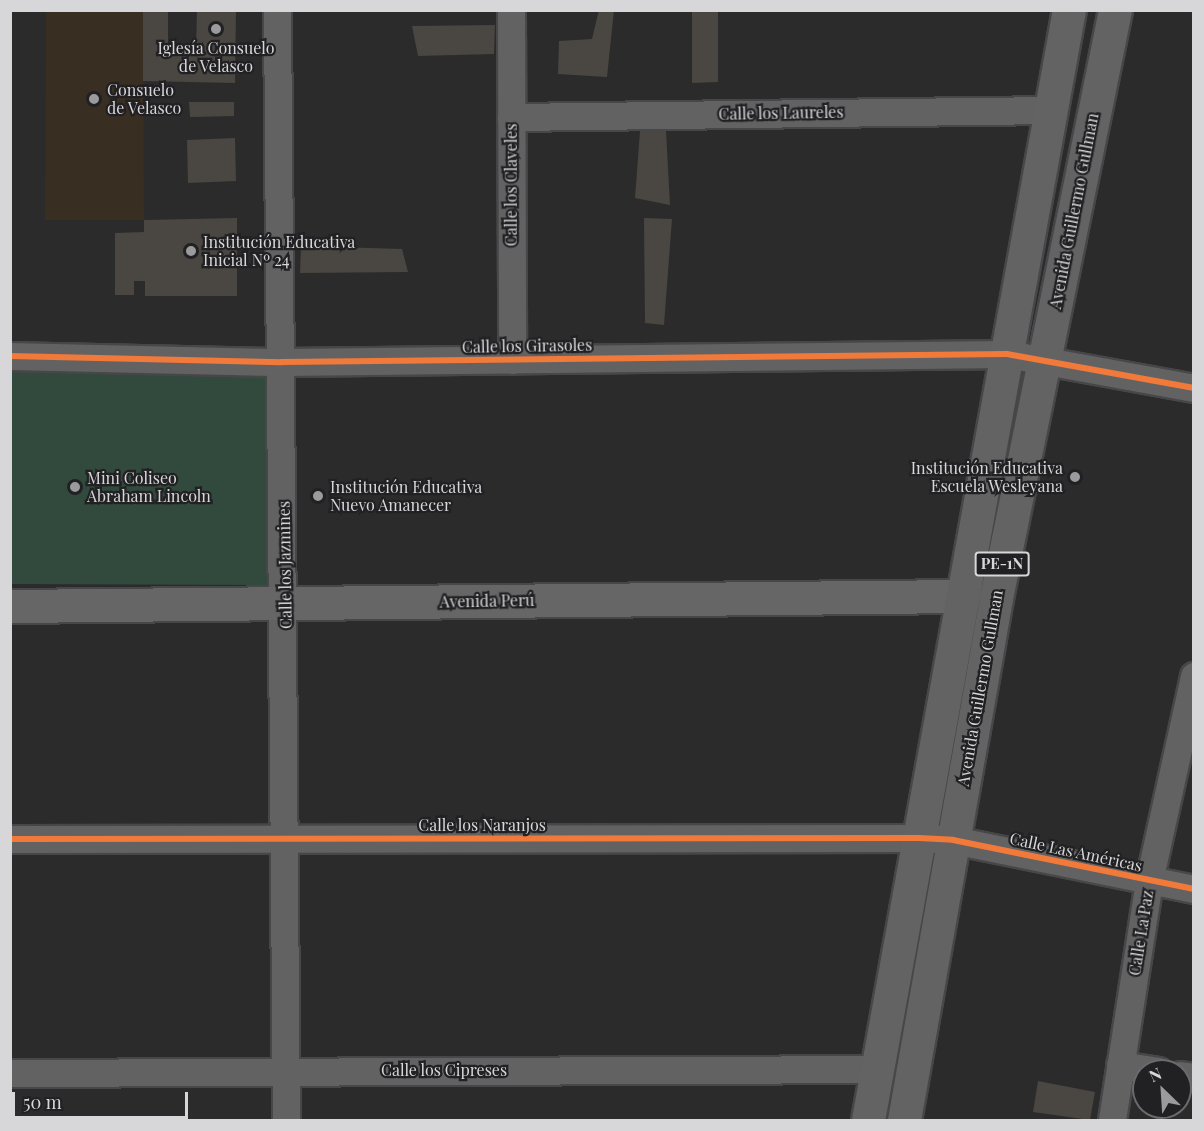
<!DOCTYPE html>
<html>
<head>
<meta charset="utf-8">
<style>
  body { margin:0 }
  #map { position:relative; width:1204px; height:1131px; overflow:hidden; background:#2b2b2c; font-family:"Playfair Display",serif }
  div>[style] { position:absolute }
  .medical>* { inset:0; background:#392e22 }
  .green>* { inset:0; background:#32493e }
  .building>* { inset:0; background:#4a4642 }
  .roads { filter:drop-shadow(2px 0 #474648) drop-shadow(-2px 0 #474648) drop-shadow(0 2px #474648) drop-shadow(0 -2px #474648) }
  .street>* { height:27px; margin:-13.5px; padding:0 13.5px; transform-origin:13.5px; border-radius:13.5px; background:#636263 }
  .secondary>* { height:33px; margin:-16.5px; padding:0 16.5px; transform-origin:16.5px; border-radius:16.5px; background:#666 }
  .primary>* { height:33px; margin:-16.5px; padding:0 16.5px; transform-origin:16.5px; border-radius:16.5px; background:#646363 }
  .cycleway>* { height:6px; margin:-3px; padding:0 3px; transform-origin:3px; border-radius:3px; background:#f17a3a }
  .dots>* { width:16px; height:16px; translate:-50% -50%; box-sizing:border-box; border:3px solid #212023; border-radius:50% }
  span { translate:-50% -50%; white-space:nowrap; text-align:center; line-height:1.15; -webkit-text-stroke:4.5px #212023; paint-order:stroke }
  .shield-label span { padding:2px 4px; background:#212023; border:2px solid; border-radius:4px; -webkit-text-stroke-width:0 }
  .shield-label { font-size:15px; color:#d7d6d9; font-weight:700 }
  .poi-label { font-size:16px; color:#d7d6d9 }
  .left { translate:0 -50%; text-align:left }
  .right { translate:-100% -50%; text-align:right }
  .street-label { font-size:16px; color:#d7d6d9 }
  .frame { position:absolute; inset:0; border:12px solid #d7d6d9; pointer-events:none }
  .north { position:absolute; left:1132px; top:1059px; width:60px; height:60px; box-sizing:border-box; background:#212023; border:2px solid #6a696c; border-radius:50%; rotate:335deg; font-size:16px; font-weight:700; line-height:24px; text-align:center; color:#d7d6d9 }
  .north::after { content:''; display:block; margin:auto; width:21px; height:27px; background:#9b9a9c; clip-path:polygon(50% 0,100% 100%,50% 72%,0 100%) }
  .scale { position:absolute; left:12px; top:1092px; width:176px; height:27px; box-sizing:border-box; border:3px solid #d7d6d9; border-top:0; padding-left:8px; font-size:18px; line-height:21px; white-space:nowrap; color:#d7d6d9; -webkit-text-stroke:4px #212023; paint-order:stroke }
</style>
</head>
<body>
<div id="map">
  <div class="medical">
    <div style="clip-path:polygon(46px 11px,143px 11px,144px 220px,45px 220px)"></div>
  </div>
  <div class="green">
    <div style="clip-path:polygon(11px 366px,270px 367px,268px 585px,11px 584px)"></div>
  </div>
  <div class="building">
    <div style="clip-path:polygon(143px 10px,168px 10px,168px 47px,196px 47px,197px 10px,236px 10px,235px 83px,143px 81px)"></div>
    <div style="clip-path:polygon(599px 10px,614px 10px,607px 77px,558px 74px,559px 41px,592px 39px)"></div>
    <div style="clip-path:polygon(692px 10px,718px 10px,718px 82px,692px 83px)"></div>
    <div style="clip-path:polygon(495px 25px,494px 54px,418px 56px,412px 26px)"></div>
    <div style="clip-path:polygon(189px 102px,234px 102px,234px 116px,190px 117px)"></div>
    <div style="clip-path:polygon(640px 131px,666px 131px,670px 205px,635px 198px)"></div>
    <div style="clip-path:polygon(235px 138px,236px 181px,188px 183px,187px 140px)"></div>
    <div style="clip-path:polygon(237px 218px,237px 296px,145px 296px,145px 281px,134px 281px,134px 295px,115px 295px,115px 233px,144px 232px,144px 220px)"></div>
    <div style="clip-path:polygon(644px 218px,672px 219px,664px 325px,645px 323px)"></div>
    <div style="clip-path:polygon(301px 246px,402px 249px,408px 272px,300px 273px)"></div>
    <div style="clip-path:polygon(1038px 1081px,1095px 1092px,1090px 1120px,1033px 1112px)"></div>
  </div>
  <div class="roads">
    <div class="street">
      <div style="left:277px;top:10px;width:1110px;rotate:89.54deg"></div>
      <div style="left:511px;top:10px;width:350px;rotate:89.8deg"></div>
      <div style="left:511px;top:117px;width:540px;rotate:-0.74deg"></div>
      <div style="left:10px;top:356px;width:272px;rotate:1.3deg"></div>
      <div style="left:282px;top:362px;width:725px;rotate:-0.63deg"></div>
      <div style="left:1007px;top:354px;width:190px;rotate:10.3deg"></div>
      <div style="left:10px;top:839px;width:909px;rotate:-0.06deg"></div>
      <div style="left:919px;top:838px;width:34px;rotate:3deg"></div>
      <div style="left:953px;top:840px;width:246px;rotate:11.5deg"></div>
      <div style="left:1120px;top:1065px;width:38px;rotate:9deg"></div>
      <div style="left:10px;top:1073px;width:867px;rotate:-0.26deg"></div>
      <div style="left:1180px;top:1075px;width:14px;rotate:8deg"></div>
      <div style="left:1112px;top:1120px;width:242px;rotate:-81.2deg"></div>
      <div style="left:1149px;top:881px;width:210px;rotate:-77.6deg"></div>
    </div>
    <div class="secondary">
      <div style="left:10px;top:606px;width:953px;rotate:-0.6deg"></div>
    </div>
    <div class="primary">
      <div style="left:868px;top:1120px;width:1128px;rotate:-79.74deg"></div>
      <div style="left:904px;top:1120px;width:530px;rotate:-80deg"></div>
      <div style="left:996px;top:598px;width:600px;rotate:-78.56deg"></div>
    </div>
  </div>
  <div class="cycleway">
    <div style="left:10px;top:356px;width:272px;rotate:1.3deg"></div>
    <div style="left:282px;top:362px;width:725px;rotate:-0.63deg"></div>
    <div style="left:1007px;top:354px;width:190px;rotate:10.3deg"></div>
    <div style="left:10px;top:839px;width:909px;rotate:-0.06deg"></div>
    <div style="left:919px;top:838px;width:34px;rotate:3deg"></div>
    <div style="left:953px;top:840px;width:246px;rotate:11.5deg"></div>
  </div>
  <div class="dots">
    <div style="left:216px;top:29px;background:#9b9a9c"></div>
    <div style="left:94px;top:99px;background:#9b9a9c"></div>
    <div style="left:191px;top:251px;background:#9b9a9c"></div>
    <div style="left:1075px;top:477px;background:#9b9a9c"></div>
    <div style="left:75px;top:487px;background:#9b9a9c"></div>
    <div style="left:318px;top:496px;background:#9b9a9c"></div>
  </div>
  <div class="shield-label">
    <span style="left:1002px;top:564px">PE-1N</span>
  </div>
  <div class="poi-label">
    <span style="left:216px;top:57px">Iglesía Consuelo<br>de Velasco</span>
    <span class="left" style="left:107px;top:99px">Consuelo<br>de Velasco</span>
    <span class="left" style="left:203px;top:251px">Institución Educativa<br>Inicial Nº 24</span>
    <span class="right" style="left:1063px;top:477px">Institución Educativa<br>Escuela Wesleyana</span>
    <span class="left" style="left:87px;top:487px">Mini Coliseo<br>Abraham Lincoln</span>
    <span class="left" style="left:330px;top:496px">Institución Educativa<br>Nuevo Amanecer</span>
  </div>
  <div class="street-label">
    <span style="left:781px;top:113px;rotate:-1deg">Calle los Laureles</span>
    <span style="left:511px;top:185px;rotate:-90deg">Calle los Claveles</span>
    <span style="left:1074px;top:211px;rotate:-79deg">Avenida Guillermo Gullman</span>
    <span style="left:527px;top:346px;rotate:-1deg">Calle los Girasoles</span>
    <span style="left:285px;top:565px;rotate:-91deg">Calle los Jazmines</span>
    <span style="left:487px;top:601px;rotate:-1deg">Avenida Perú</span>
    <span style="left:980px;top:688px;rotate:-80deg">Avenida Guillermo Gullman</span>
    <span style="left:482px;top:825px">Calle los Naranjos</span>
    <span style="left:1076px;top:852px;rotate:12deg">Calle Las Américas</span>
    <span style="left:1141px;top:933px;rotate:-81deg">Calle La Paz</span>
    <span style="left:444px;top:1070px">Calle los Cipreses</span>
  </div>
  <div class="frame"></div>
  <div class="north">N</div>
  <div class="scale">50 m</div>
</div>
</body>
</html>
